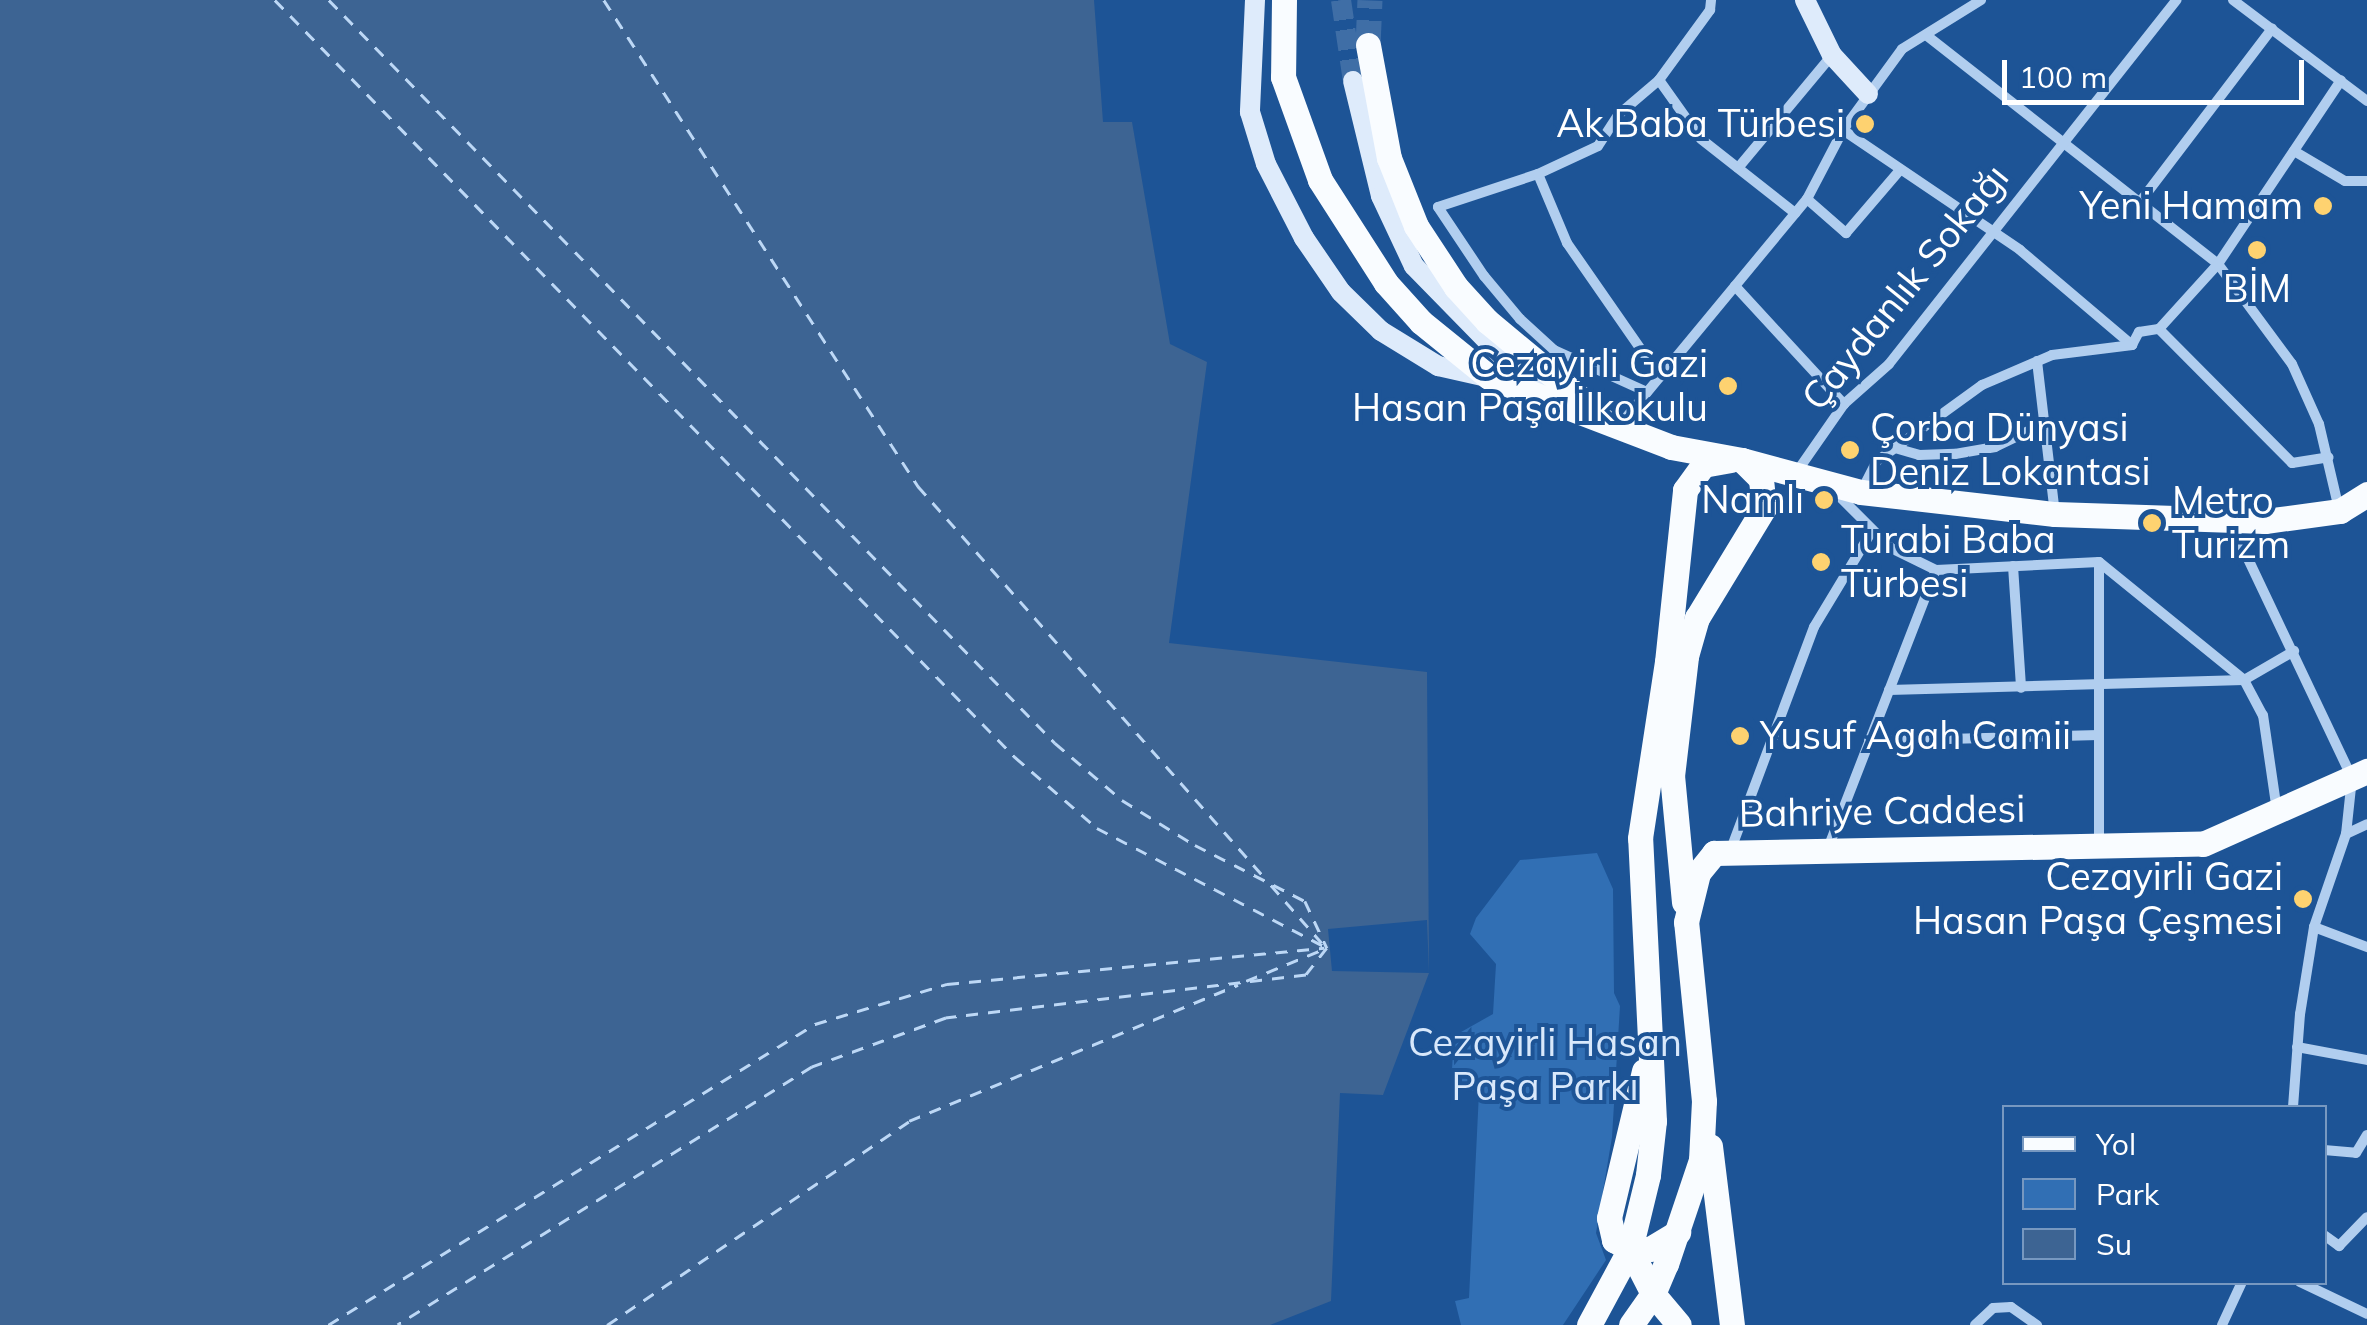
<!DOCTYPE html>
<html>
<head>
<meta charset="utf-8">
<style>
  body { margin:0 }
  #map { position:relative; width:2367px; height:1325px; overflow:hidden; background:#1d5496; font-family:Mulish,sans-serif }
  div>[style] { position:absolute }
  .green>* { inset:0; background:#316fb4 }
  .water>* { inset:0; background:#3d6493 }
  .pier>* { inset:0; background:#1d5496 }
  .ferry>* { height:2.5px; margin-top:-1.25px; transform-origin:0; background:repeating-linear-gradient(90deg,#bdd8f6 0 12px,transparent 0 22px) }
  .secondary-tunnel>* { height:20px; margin-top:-10px; transform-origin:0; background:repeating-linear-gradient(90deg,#3f6ea6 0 20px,transparent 0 30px) }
  .primary-tunnel>* { height:25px; margin-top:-12.5px; transform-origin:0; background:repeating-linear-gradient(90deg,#3f6ea6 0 25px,transparent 0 37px) }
  .street>* { height:10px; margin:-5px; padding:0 5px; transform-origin:5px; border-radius:5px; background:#b1ceef }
  .secondary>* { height:20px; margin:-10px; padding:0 10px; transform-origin:10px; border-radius:10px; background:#deebfb }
  .primary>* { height:25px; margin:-12.5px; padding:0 12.5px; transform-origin:12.5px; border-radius:12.5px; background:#f9fcff }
  .dots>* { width:28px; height:28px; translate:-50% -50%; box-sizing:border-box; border:5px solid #1d5496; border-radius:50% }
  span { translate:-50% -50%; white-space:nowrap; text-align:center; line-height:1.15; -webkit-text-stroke:8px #1d5496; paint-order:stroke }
  .poi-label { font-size:38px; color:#fff }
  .right { translate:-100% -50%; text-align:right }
  .left { translate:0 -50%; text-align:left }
  .street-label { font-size:38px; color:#fff }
  .park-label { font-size:38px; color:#d8e8fb }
  .legend { position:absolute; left:2002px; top:1105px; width:325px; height:180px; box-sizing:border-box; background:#1d5496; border:2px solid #7798c0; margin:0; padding:12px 18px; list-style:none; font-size:30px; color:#fff }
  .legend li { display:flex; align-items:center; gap:20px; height:50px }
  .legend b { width:50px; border:2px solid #7798c0 }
  .scale { position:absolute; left:2002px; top:60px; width:302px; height:45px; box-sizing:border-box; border:5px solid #fff; border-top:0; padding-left:12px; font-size:30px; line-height:35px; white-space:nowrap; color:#fff; -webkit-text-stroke:8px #1d5496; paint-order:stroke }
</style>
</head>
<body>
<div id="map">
  <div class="green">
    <div style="clip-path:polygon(1597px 853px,1613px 889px,1614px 993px,1620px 1006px,1612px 1137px,1596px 1233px,1606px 1260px,1563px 1325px,1461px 1325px,1455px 1301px,1469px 1298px,1479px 1092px,1451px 1086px,1454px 1036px,1493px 1014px,1496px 964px,1470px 934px,1476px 918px,1520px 860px)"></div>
  </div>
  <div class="water">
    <div style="clip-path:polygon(0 0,1094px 0,1103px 122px,1132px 122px,1170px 344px,1207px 362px,1169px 643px,1427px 672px,1429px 973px,1383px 1095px,1340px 1093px,1331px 1301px,1270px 1325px,0 1325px)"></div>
  </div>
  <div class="pier">
    <div style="clip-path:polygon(1427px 920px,1429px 973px,1332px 971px,1328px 929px)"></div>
  </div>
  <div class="ferry">
    <div style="left:275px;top:0;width:1059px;rotate:45.65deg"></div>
    <div style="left:1015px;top:757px;width:108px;rotate:40.9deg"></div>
    <div style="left:1097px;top:828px;width:258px;rotate:27.5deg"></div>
    <div style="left:329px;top:0;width:1039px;rotate:45.66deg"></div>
    <div style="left:1055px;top:743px;width:88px;rotate:40.4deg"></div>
    <div style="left:1122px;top:800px;width:86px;rotate:31.7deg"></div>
    <div style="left:1195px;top:845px;width:123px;rotate:27deg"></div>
    <div style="left:1305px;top:901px;width:52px;rotate:64.9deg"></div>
    <div style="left:1327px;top:948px;width:34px;rotate:128deg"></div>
    <div style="left:1306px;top:975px;width:363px;rotate:173.2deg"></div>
    <div style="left:946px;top:1018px;width:143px;rotate:159.9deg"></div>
    <div style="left:812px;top:1067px;width:488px;rotate:148.1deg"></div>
    <div style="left:604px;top:0;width:579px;rotate:57.13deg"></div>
    <div style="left:918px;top:486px;width:525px;rotate:48.48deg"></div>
    <div style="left:1271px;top:885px;width:77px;rotate:48.7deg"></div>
    <div style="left:1246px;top:981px;width:87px;rotate:-22.4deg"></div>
    <div style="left:328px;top:1325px;width:573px;rotate:-31.72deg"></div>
    <div style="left:815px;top:1024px;width:138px;rotate:-16.9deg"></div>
    <div style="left:947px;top:984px;width:379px;rotate:-5.5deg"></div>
    <div style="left:607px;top:1325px;width:364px;rotate:-34deg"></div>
    <div style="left:909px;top:1121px;width:356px;rotate:-22.5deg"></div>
  </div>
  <div class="secondary-tunnel">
    <div style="left:1341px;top:0;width:82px;rotate:81.6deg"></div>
  </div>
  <div class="primary-tunnel">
    <div style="left:1368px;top:45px;width:45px;rotate:-87.5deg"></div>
  </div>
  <div class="street">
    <div style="left:2233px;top:0;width:168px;rotate:37deg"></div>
    <div style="left:1926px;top:35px;width:371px;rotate:38.1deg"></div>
    <div style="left:2218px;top:264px;width:124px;rotate:53.5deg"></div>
    <div style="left:2292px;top:364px;width:66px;rotate:65.8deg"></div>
    <div style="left:2319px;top:424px;width:87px;rotate:76.8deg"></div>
    <div style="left:1659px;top:80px;width:72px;rotate:54.6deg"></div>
    <div style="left:1701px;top:139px;width:120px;rotate:38.2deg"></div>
    <div style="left:1843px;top:130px;width:214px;rotate:34.1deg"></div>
    <div style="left:2020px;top:250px;width:147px;rotate:40.3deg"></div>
    <div style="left:2294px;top:151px;width:59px;rotate:30.5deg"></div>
    <div style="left:2345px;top:181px;width:22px"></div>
    <div style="left:1738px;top:168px;width:147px;rotate:-50.2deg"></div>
    <div style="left:1538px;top:174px;width:75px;rotate:67.2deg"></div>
    <div style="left:1567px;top:243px;width:163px;rotate:55.2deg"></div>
    <div style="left:1807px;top:199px;width:52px;rotate:41.1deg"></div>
    <div style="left:1846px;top:233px;width:83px;rotate:-49.4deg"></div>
    <div style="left:2140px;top:202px;width:218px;rotate:-52.7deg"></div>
    <div style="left:1735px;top:286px;width:161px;rotate:47.3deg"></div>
    <div style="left:2159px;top:329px;width:189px;rotate:45.2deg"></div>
    <div style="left:2292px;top:463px;width:37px;rotate:-9deg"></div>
    <div style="left:2132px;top:345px;width:15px;rotate:-62deg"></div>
    <div style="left:2139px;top:332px;width:20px;rotate:-9deg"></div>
    <div style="left:2159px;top:329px;width:88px;rotate:-47.8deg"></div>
    <div style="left:2218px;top:264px;width:221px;rotate:-56.2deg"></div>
    <div style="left:2037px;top:361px;width:154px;rotate:83.3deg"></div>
    <div style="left:1647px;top:392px;width:102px;rotate:-155.7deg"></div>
    <div style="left:1554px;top:350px;width:46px;rotate:-137.6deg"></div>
    <div style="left:1520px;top:319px;width:56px;rotate:-129.9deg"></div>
    <div style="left:1484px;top:276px;width:83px;rotate:-123.7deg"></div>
    <div style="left:1438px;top:207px;width:105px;rotate:-18.3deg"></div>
    <div style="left:1538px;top:174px;width:66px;rotate:-25deg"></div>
    <div style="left:1598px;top:146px;width:37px;rotate:-57deg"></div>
    <div style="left:1618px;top:115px;width:54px;rotate:-40.5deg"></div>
    <div style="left:1659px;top:80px;width:87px;rotate:-53.9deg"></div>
    <div style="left:1710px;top:10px;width:10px;rotate:-84deg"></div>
    <div style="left:1620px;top:425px;width:293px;rotate:-50.4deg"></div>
    <div style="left:1807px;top:199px;width:78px;rotate:-62.4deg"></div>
    <div style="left:1843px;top:130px;width:100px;rotate:-53.9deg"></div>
    <div style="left:1902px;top:49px;width:93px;rotate:-31.8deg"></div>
    <div style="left:1895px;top:448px;width:25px;rotate:16deg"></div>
    <div style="left:1919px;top:455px;width:36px;rotate:-2deg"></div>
    <div style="left:1955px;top:454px;width:41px;rotate:-9.9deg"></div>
    <div style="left:1995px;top:447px;width:55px;rotate:-25.6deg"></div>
    <div style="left:1796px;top:473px;width:84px;rotate:-55.2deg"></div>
    <div style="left:1844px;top:404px;width:60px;rotate:-41.6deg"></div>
    <div style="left:1889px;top:364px;width:464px;rotate:-51.7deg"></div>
    <div style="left:1862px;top:490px;width:33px;rotate:-63deg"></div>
    <div style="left:1877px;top:461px;width:130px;rotate:-35.9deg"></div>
    <div style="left:1982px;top:385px;width:76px;rotate:-23.2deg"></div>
    <div style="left:2052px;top:355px;width:81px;rotate:-7.1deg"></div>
    <div style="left:1834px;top:491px;width:81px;rotate:45deg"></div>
    <div style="left:1891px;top:548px;width:50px;rotate:26.1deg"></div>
    <div style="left:1936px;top:570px;width:163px;rotate:-2.8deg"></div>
    <div style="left:2099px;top:562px;width:187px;rotate:39.1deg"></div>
    <div style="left:2244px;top:680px;width:40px;rotate:62deg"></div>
    <div style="left:2263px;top:715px;width:97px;rotate:81.7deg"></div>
    <div style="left:2231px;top:523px;width:282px;rotate:64.6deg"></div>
    <div style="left:2352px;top:778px;width:56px;rotate:96.1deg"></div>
    <div style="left:2346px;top:834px;width:98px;rotate:109deg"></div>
    <div style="left:2314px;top:927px;width:88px;rotate:99.1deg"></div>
    <div style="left:2300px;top:1014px;width:94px;rotate:94.3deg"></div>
    <div style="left:2099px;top:562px;width:284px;rotate:90deg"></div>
    <div style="left:2013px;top:566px;width:122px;rotate:86.2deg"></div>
    <div style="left:1889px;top:690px;width:355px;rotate:-1.6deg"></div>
    <div style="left:2244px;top:680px;width:58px;rotate:-30.1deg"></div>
    <div style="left:1869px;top:741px;width:230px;rotate:-1.5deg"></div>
    <div style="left:2346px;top:834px;width:23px;rotate:-25deg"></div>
    <div style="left:1828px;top:848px;width:298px;rotate:-68.8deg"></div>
    <div style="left:1731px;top:849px;width:237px;rotate:-69.5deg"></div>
    <div style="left:1814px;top:627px;width:112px;rotate:-58.9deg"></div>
    <div style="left:2314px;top:927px;width:57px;rotate:20.7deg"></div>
    <div style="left:2297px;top:1047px;width:71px;rotate:10.5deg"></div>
    <div style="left:2324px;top:1150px;width:32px;rotate:5deg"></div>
    <div style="left:2356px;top:1153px;width:21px;rotate:-59deg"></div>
    <div style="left:2324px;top:1235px;width:19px;rotate:36deg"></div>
    <div style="left:2339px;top:1246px;width:40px;rotate:-46deg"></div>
    <div style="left:2300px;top:1282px;width:74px;rotate:25.5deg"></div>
    <div style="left:1975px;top:1325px;width:25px;rotate:-43deg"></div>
    <div style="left:1993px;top:1308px;width:18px;rotate:-3deg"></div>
    <div style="left:2011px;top:1307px;width:32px;rotate:35deg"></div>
    <div style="left:2222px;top:1325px;width:47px;rotate:-65.1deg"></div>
  </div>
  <div class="secondary">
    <div style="left:1255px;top:0;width:112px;rotate:92.6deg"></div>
    <div style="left:1250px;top:112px;width:54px;rotate:72.9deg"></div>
    <div style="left:1266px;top:164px;width:83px;rotate:62.8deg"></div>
    <div style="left:1304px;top:238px;width:65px;rotate:55.6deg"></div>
    <div style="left:1341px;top:292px;width:56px;rotate:44.3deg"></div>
    <div style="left:1381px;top:331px;width:67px;rotate:31.6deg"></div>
    <div style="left:1438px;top:366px;width:50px;rotate:12.7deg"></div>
    <div style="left:1805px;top:0;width:61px;rotate:63.9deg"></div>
    <div style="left:1832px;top:55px;width:53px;rotate:47.3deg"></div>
    <div style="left:1353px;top:81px;width:118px;rotate:76.3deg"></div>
    <div style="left:1381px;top:196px;width:77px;rotate:64.8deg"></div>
    <div style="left:1414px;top:266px;width:129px;rotate:45.6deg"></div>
    <div style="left:1504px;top:358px;width:52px;rotate:27.6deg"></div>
  </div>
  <div class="primary">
    <div style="left:1284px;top:0;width:77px;rotate:90.7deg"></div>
    <div style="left:1283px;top:77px;width:109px;rotate:70.2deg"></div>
    <div style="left:1320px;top:180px;width:122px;rotate:57.3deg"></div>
    <div style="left:1386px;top:283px;width:52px;rotate:48.1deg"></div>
    <div style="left:1421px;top:322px;width:87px;rotate:39deg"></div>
    <div style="left:1489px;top:377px;width:195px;rotate:21deg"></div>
    <div style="left:1671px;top:447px;width:72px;rotate:10.4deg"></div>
    <div style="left:1742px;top:460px;width:123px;rotate:15.1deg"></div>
    <div style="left:1861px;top:492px;width:195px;rotate:6.5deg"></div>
    <div style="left:2055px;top:514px;width:210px;rotate:1.9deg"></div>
    <div style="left:2265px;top:521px;width:76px;rotate:-7.6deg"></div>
    <div style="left:2340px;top:511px;width:32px;rotate:-32deg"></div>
    <div style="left:1368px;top:45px;width:115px;rotate:79.5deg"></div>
    <div style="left:1389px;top:158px;width:73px;rotate:68.3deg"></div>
    <div style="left:1416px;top:226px;width:73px;rotate:56.7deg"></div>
    <div style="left:1456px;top:287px;width:46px;rotate:47.6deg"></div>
    <div style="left:1487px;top:321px;width:143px;rotate:39.6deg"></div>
    <div style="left:1684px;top:902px;width:127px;rotate:-95.4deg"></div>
    <div style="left:1672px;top:776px;width:121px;rotate:-83.3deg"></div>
    <div style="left:1686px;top:656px;width:40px;rotate:-74deg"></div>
    <div style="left:1697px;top:618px;width:129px;rotate:-58.7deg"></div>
    <div style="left:1764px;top:508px;width:29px;rotate:-96deg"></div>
    <div style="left:1761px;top:479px;width:27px;rotate:-135deg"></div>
    <div style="left:1644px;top:1071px;width:151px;rotate:103.4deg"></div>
    <div style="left:1609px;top:1218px;width:23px;rotate:77deg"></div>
    <div style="left:1614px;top:1240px;width:18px;rotate:29deg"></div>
    <div style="left:1630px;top:1249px;width:20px"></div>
    <div style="left:1650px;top:1249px;width:33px;rotate:-31deg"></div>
    <div style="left:1710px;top:1146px;width:180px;rotate:83deg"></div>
    <div style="left:1630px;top:1249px;width:51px;rotate:62.9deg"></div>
    <div style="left:1653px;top:1294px;width:40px;rotate:50deg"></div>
    <div style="left:1589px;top:1325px;width:86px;rotate:-61.7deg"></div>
    <div style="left:1630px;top:1249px;width:76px;rotate:-76.3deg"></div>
    <div style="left:1648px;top:1175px;width:54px;rotate:-83.7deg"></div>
    <div style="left:1654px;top:1121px;width:283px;rotate:-92.8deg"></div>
    <div style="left:1640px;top:838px;width:178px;rotate:-81.3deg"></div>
    <div style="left:1667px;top:662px;width:173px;rotate:-84deg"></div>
    <div style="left:1685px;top:490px;width:31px;rotate:-54deg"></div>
    <div style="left:1703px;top:465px;width:27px;rotate:-10deg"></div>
    <div style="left:1631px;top:1325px;width:38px;rotate:-55deg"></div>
    <div style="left:1653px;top:1294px;width:33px;rotate:-67deg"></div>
    <div style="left:1666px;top:1264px;width:110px;rotate:-71.4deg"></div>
    <div style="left:1701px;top:1160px;width:59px;rotate:-87.1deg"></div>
    <div style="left:1704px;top:1101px;width:180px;rotate:-95.7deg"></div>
    <div style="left:1686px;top:922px;width:50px;rotate:-76.2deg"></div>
    <div style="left:1698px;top:873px;width:26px;rotate:-51deg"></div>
    <div style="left:1714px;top:853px;width:489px;rotate:-1.1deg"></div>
    <div style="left:2203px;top:844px;width:180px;rotate:-24deg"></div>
  </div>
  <div class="dots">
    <div style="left:1865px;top:124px;background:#fed270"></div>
    <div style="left:2323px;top:206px;background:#fed270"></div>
    <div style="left:2257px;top:250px;background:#fed270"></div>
    <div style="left:1728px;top:386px;background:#fed270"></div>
    <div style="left:1850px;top:450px;background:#fed270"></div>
    <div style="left:1824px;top:500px;background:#fed270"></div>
    <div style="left:2152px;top:523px;background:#fed270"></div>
    <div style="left:1821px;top:562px;background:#fed270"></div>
    <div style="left:1740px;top:736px;background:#fed270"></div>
    <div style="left:2303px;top:899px;background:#fed270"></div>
  </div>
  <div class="poi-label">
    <span class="right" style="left:1845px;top:124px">Ak Baba Türbesi</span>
    <span class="right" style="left:2303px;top:206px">Yeni Hamam</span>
    <span style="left:2257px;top:289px">BİM</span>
    <span class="right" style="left:1708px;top:386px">Cezayirli Gazi<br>Hasan Paşa İlkokulu</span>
    <span class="left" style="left:1870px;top:450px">Çorba Dünyasi<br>Deniz Lokantasi</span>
    <span class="right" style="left:1804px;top:500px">Namlı</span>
    <span class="left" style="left:2172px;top:523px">Metro<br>Turizm</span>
    <span class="left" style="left:1841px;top:562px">Turabi Baba<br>Türbesi</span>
    <span class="left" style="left:1760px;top:736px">Yusuf Agah Camii</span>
    <span class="right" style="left:2283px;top:899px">Cezayirli Gazi<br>Hasan Paşa Çeşmesi</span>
  </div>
  <div class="street-label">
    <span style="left:1905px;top:287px;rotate:-51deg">Çaydanlık Sokağı</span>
    <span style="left:1882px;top:811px;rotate:-1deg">Bahriye Caddesi</span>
  </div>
  <div class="park-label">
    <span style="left:1545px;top:1065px">Cezayirli Hasan<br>Paşa Parkı</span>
  </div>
  <ul class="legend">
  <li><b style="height:12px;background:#f9fcff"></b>Yol</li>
  <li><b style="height:28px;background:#316fb4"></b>Park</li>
  <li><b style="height:28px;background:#3d6493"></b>Su</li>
  </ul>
  <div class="scale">100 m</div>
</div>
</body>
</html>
